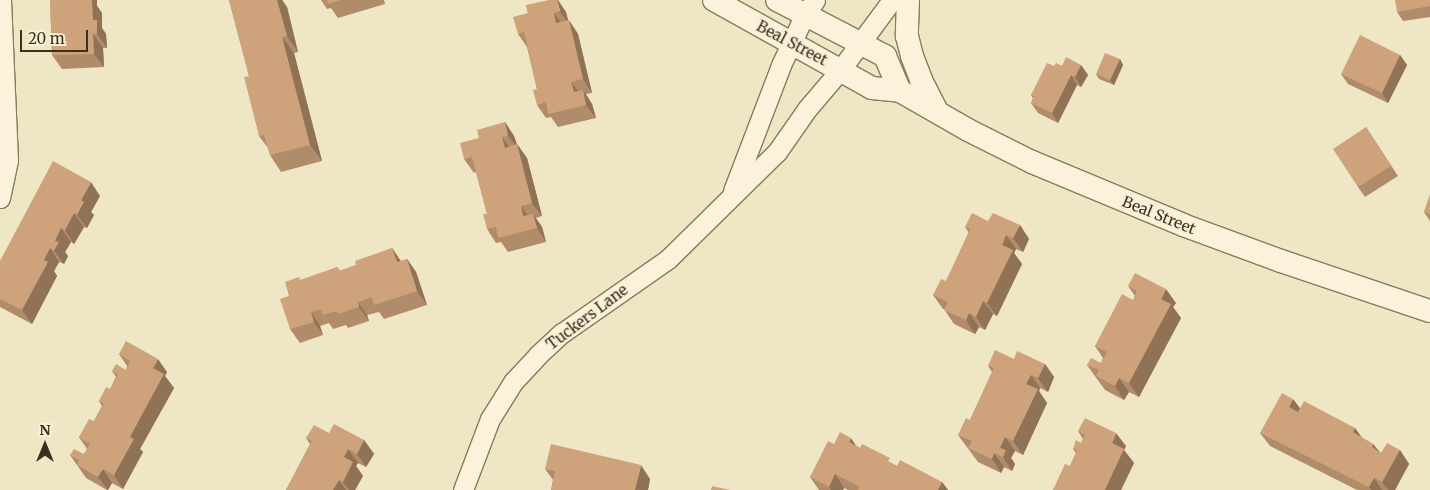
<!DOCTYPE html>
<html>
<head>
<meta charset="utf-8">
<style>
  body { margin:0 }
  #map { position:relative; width:1430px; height:490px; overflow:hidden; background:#efe6c6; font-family:Merriweather,serif }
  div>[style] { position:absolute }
  .roads { filter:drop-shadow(1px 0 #8c785b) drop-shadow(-1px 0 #8c785b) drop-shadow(0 1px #8c785b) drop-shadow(0 -1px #8c785b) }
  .minor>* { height:19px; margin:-9.5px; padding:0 9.5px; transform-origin:9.5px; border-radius:9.5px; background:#faf2da }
  .tertiary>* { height:22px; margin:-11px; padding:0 11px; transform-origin:11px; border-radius:11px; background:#faf2da }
  .wall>* { inset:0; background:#b18c6a }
  .shaded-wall>* { inset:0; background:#907256 }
  .building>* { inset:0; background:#cea37b }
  span { translate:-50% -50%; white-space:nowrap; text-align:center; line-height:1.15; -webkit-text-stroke:4px #f7efd6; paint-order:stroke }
  .street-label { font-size:15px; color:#3b2f1f }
  .north { position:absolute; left:20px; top:420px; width:50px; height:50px; -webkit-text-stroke:4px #f7efd6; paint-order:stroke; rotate:0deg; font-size:14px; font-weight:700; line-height:20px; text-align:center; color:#3b2f1f }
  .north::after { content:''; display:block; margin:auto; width:18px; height:22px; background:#3b2f1f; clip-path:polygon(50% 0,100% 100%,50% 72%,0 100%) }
  .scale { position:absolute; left:20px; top:30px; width:68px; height:22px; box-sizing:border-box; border:2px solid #3b2f1f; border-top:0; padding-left:6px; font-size:15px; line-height:18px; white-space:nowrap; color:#3b2f1f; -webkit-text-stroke:4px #f7efd6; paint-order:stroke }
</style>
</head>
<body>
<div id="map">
  <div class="roads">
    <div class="minor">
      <div style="left:733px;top:191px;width:135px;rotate:-69.1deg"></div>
      <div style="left:781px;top:65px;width:56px;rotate:-64.8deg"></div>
      <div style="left:805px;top:14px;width:17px;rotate:-54deg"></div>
      <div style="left:0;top:198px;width:39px;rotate:-78deg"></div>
      <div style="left:8px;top:160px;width:160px;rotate:-92.5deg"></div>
      <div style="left:463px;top:490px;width:76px;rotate:-69.2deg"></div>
      <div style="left:490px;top:419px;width:44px;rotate:-58.1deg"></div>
      <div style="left:513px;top:382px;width:37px;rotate:-47deg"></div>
      <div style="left:538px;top:355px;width:33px;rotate:-43deg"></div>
      <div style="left:562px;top:333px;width:129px;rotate:-34.9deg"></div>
      <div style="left:668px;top:259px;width:153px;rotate:-44.5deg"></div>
      <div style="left:777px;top:152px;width:52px;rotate:-55.1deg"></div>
      <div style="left:807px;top:109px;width:52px;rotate:-49.6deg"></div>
      <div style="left:841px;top:69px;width:86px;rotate:-53.5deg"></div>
    </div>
    <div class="tertiary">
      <div style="left:714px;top:0;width:181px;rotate:29.1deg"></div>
      <div style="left:872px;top:88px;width:28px;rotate:6deg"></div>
      <div style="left:900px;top:91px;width:78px;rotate:29.8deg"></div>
      <div style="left:968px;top:130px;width:72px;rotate:26.6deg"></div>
      <div style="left:1032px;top:162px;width:164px;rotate:22.6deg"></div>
      <div style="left:1183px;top:225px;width:104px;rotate:20.2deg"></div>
      <div style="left:1281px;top:261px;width:157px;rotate:18.6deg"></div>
      <div style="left:777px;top:0;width:122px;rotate:27.4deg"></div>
      <div style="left:885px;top:56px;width:38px;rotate:67deg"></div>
      <div style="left:908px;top:0;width:36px;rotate:92deg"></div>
      <div style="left:907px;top:36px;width:21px;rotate:76deg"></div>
      <div style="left:912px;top:56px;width:26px;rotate:69deg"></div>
      <div style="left:921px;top:80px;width:36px;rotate:63deg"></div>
    </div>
  </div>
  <div class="wall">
    <div style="clip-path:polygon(50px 0,97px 0,97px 6px,102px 13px,102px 28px,106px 34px,107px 48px,103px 48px,104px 67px,62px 69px,52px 55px)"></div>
    <div style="clip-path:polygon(229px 0,282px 0,287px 7px,298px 52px,294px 53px,322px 161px,281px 172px,270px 155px,268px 148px,259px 136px,249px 76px)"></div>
    <div style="clip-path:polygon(321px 0,384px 0,385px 4px,338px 18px,331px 8px,327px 9px)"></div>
    <div style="clip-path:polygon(1430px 0,1430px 17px,1403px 21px,1397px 12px)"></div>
    <div style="clip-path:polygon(526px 5px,566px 12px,568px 20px,578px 34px,592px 93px,586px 94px,592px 104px,596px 118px,558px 127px,551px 117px,546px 118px,537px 105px,537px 89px,527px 47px,518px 34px,528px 13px)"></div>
    <div style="clip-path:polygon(1400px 55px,1407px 65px,1388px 103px,1348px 84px,1341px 74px)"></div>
    <div style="clip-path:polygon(1120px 59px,1123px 65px,1114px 85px,1099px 79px,1096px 74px)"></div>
    <div style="clip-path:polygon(1081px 65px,1088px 75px,1081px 87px,1077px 85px,1058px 123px,1038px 113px,1031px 103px,1033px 98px,1031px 95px,1054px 66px)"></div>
    <div style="clip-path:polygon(505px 122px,514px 136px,517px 144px,527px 158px,542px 216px,536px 218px,542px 227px,546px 242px,508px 252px,501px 242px,496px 243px,487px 229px,487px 214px,476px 172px,474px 173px,464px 159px,479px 138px)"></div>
    <div style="clip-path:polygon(1366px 127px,1398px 176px,1365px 197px,1358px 187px)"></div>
    <div style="clip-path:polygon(1430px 195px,1430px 221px,1424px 212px)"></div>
    <div style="clip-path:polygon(100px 196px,91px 212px,94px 215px,87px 228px,84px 227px,74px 244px,71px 242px,65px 252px,68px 256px,64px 264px,59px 262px,54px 271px,57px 276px,32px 324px,0 307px,0 261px)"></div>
    <div style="clip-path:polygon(988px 221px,1020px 225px,1029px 239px,1023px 252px,1016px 249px,1014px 253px,1022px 264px,997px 316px,993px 314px,985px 330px,979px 327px,975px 334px,954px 324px,944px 309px,943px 309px,933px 295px,946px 281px,969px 233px,965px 227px)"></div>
    <div style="clip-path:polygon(392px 248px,401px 261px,407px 259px,416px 272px,427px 305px,384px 319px,379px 312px,367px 315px,369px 321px,348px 328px,346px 325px,333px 329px,329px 323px,320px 326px,323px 335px,300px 343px,290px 329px,289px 296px,337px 267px,340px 271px,356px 265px)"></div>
    <div style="clip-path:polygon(1128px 286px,1176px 303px,1173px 307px,1181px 318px,1139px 397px,1129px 392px,1124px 400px,1105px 390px,1087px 365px,1101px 363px,1103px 358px,1095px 346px,1133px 300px,1135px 296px)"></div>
    <div style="clip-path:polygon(119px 354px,167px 372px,165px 376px,174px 388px,140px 449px,143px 452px,123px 489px,112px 483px,108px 490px,107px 490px,86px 478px,70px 455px,84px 454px,87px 449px,79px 437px,94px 421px,102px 406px,99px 401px,110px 389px,116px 377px,112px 371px,126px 370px,127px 366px)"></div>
    <div style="clip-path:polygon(1014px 359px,1045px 364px,1054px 377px,1048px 392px,1040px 388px,1039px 391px,1047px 403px,1023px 455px,1015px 451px,1011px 458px,1015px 464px,1012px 471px,1004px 467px,1001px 473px,978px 462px,958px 435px,970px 420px,992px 372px,988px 366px)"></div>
    <div style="clip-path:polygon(1300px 408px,1355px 428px,1361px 437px,1373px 444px,1379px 451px,1381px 453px,1400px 450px,1409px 464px,1395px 490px,1357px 490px,1270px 446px,1260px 433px)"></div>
    <div style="clip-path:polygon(1078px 431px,1126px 446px,1124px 450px,1134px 463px,1121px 490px,1053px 490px,1070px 466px,1076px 453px,1073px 449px,1081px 443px,1083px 439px)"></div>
    <div style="clip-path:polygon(329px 433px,364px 440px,374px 454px,366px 467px,358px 463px,356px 466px,363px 476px,355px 490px,286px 490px,310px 444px,306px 438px)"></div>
    <div style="clip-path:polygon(834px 444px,856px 446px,897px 466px,942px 482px,948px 490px,848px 490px,844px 488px,843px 490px,819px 490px,810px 477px)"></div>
    <div style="clip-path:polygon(545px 469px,650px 479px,648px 490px,551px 490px,553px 480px)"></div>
  </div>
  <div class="shaded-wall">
    <div style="clip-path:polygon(88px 0,97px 0,97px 6px,102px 13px,102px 28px,106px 34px,107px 48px,97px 34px,93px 20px)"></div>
    <div style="clip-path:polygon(277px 0,282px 0,287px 7px,298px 52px,287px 36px)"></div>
    <div style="clip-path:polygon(557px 0,558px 0,566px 12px,569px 25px,560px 11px)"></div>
    <div style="clip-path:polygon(554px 13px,563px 26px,556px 23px)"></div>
    <div style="clip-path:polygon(569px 20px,578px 34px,592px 93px,583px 79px)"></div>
    <div style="clip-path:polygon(93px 34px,103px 48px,104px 67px,94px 54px)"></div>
    <div style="clip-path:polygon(282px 37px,294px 53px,322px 161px,310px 145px)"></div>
    <div style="clip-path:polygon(1400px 55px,1407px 65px,1388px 103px,1382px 93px)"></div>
    <div style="clip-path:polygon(1120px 59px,1123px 65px,1114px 85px,1110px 80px)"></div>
    <div style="clip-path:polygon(1081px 65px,1088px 75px,1081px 87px,1075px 77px)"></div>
    <div style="clip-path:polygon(1071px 75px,1077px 85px,1058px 123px,1052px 113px)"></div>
    <div style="clip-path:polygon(571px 82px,581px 95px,583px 106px,574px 92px)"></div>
    <div style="clip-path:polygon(583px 90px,592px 104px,596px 118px,586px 105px)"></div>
    <div style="clip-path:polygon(505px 122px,514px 136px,518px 149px,508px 136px)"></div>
    <div style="clip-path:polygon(502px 137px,512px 151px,505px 148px)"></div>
    <div style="clip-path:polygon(517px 144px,527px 158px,542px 216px,532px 203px)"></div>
    <div style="clip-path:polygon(91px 182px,100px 196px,91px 212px,94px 215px,87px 228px,77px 215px,81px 200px)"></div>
    <div style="clip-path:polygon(521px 206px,530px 219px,533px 230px,523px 216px)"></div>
    <div style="clip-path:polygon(74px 213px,84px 227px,74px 244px,65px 230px)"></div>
    <div style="clip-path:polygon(533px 214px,542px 227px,546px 242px,537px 228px)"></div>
    <div style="clip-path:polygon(1020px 225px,1029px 239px,1023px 252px,1013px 238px)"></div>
    <div style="clip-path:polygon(61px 228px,71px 242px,65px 252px,68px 256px,64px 264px,54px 251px,55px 241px)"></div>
    <div style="clip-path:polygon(1006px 235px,1016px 249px,1014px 253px,1022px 264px,997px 316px,987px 303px,1002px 245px)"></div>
    <div style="clip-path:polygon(50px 248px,59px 262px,54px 271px,57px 276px,32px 324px,22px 310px,44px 260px)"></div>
    <div style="clip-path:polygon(392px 248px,401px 262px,397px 262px)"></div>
    <div style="clip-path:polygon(407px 259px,416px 272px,427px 305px,417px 291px)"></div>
    <div style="clip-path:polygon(1166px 289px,1176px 303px,1173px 307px,1181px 318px,1139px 397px,1129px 383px,1161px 299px)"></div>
    <div style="clip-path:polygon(983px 301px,993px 314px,985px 330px,976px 317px)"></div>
    <div style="clip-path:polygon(358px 302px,367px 315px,369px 321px,359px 307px)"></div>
    <div style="clip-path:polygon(311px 312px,320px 326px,323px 335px,314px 322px)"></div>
    <div style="clip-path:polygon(969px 313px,979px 327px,975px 334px,966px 320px)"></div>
    <div style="clip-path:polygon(158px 359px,167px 372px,165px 376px,174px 388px,140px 449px,143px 452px,123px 489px,114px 475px,130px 437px,153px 368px)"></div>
    <div style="clip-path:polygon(1045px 364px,1054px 377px,1048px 392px,1038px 378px)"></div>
    <div style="clip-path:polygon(1031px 375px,1040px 388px,1039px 391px,1047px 403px,1023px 455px,1013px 441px,1026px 384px)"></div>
    <div style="clip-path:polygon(1119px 378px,1129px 392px,1124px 400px,1115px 386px)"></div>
    <div style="clip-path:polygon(1293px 399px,1303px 412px,1298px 420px,1289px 407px)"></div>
    <div style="clip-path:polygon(1355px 428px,1365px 442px,1353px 432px)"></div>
    <div style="clip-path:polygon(1116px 433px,1126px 446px,1124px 450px,1134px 463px,1121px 490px,1105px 490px,1112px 443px)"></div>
    <div style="clip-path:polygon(1005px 437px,1015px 451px,1011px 458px,1015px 464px,1012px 471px,1003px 457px,1000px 448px)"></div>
    <div style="clip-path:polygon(851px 438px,860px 452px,849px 442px)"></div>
    <div style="clip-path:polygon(364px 440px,374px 454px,366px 467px,357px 454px)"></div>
    <div style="clip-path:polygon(1373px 444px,1383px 457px,1372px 447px)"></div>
    <div style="clip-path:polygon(348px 449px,358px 463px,356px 466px,363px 476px,355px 490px,349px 490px,343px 482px,344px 457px)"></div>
    <div style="clip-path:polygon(1400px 450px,1409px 464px,1395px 490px,1388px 490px,1382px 482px)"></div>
    <div style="clip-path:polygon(994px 453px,1004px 467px,1001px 473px,992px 459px)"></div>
    <div style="clip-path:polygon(641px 465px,650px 479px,648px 490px,635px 490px)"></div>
    <div style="clip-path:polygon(103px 469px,112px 483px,108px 490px,98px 477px)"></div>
    <div style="clip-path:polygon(835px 474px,844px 488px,843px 490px,831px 490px,829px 487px)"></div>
    <div style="clip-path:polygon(1374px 478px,1382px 490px,1371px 490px,1369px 487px)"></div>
    <div style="clip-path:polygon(339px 480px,346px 490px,333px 490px)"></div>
    <div style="clip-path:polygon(942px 482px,948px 490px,938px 490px)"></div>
  </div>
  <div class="building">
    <div style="clip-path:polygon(50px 0,92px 0,93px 20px,97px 20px,97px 34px,93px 34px,94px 54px,52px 55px)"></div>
    <div style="clip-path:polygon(229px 0,277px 0,287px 36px,282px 37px,310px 145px,270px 155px,264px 135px,259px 136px,244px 77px,249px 76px)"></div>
    <div style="clip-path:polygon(327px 0,342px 0,328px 4px)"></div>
    <div style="clip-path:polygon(549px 0,557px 0,560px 11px,554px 13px,556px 23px,569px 20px,583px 79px,571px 82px,574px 92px,583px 90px,586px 105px,548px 114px,546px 102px,537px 105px,533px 90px,537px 89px,524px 32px,518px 34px,513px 17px,528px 13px,526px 5px)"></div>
    <div style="clip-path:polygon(1395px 0,1430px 0,1430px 6px,1397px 12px)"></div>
    <div style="clip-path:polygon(1360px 35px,1400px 55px,1382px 93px,1341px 74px)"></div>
    <div style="clip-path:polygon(1105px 53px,1120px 59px,1110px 80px,1096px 74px)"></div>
    <div style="clip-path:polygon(1066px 57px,1081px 65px,1075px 77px,1071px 75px,1052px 113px,1031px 103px,1034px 96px,1031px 95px,1047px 63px,1054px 66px,1056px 63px,1062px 66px)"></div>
    <div style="clip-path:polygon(505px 122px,508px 136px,502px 137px,505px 148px,517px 144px,532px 203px,521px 206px,523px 216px,533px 214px,537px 228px,498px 238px,496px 227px,487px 229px,483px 214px,487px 214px,472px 157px,464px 159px,460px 143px,479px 138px,477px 130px)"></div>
    <div style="clip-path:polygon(1366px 127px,1391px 166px,1358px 187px,1333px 149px)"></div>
    <div style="clip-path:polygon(53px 161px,91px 182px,81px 200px,84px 202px,77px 215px,74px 213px,65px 230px,61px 228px,55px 241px,59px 242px,54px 251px,50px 248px,44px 260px,48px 262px,22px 310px,0 299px,0 261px)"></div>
    <div style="clip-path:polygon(1430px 195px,1430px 214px,1424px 212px)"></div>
    <div style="clip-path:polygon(972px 213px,988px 221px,993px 213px,1020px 225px,1013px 238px,1006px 235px,1002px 245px,1013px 250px,987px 303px,983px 301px,976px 317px,969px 313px,966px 320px,944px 310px,948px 302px,933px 295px,941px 279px,946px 281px,970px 229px,965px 227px)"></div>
    <div style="clip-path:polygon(392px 248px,397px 262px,407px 259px,417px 291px,374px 305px,372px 297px,358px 302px,359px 307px,338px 314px,337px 311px,323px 315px,321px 309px,311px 312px,314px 322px,290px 329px,280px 299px,289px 296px,285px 282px,299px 277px,300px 280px,337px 267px,339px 271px,356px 265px,355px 261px)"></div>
    <div style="clip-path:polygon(1135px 273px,1166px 289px,1161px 299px,1171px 304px,1129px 383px,1119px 378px,1115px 386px,1096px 376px,1099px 370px,1087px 365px,1091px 358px,1101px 363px,1107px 352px,1095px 346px,1122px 294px,1133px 300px,1137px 291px,1128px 286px)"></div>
    <div style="clip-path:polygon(126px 341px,158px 359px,153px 368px,164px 374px,130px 437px,134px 439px,114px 475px,103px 469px,98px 477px,77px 465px,79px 460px,70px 455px,74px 449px,84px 454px,90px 444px,79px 437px,89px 419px,94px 421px,104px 404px,99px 401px,106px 387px,110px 389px,118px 375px,112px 371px,116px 364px,126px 370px,130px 361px,119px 354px)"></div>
    <div style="clip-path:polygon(995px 350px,1014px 359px,1017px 351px,1045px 364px,1038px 378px,1031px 375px,1026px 384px,1038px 389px,1013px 441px,1005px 437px,1000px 448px,1006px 450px,1003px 457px,994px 453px,992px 459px,968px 448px,972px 441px,958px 435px,966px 418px,970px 420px,994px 368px,988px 366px)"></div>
    <div style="clip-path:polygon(1282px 393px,1293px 399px,1289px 407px,1298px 412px,1304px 401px,1355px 428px,1353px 432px,1373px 444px,1372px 447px,1381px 453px,1387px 443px,1400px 450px,1382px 482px,1374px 478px,1369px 487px,1260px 433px)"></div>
    <div style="clip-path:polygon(1085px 418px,1116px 433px,1112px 443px,1124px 449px,1105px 490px,1053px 490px,1065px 464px,1070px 466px,1077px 450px,1073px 449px,1076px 440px,1081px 443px,1085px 435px,1078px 431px)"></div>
    <div style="clip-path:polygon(334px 424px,364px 440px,357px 454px,348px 449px,344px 457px,353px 462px,343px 482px,339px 480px,333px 490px,286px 490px,312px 441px,306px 438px,314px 425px,329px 433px)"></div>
    <div style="clip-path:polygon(840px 432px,851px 438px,849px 442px,860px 448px,862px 444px,890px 458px,888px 461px,897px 466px,900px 460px,942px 482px,938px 490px,858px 490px,860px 487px,835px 474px,829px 487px,810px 477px,828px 441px,834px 444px)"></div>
    <div style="clip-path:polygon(551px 444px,641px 465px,635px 490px,551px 490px,555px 471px,545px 469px)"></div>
    <div style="clip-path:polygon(712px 486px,730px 490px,711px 490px)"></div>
  </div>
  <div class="street-label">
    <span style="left:792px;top:43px;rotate:28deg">Beal Street</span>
    <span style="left:1159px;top:215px;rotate:22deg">Beal Street</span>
    <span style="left:587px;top:317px;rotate:-37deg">Tuckers Lane</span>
  </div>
  <div class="north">N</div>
  <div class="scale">20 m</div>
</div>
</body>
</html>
